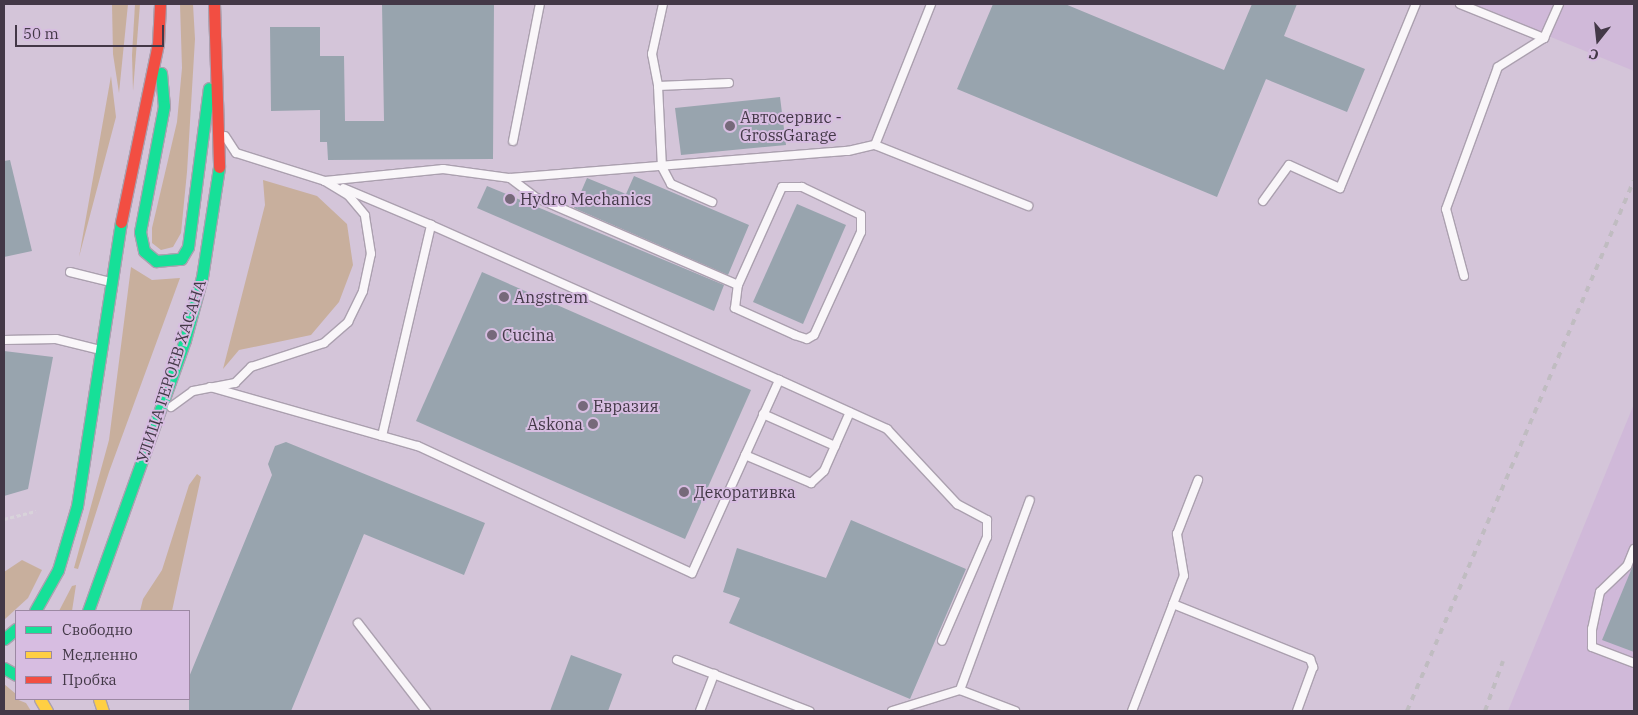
<!DOCTYPE html>
<html>
<head>
<meta charset="utf-8">
<style>
  body { margin:0 }
  #map { position:relative; width:1638px; height:715px; overflow:hidden; background:#d4c5d9; font-family:"IBM Plex Serif",serif }
  div>[style] { position:absolute }
  .built>* { inset:0; background:#d0b9d9 }
  .green>* { inset:0; background:#c8af9d }
  .building>* { inset:0; background:#98a4ae }
  .path>* { height:3px; margin-top:-1.5px; transform-origin:0; background:repeating-linear-gradient(90deg,#d8d3da 0 4px,transparent 0 6.5px) }
  .roads { filter:drop-shadow(1px 0 #aba0af) drop-shadow(-1px 0 #aba0af) drop-shadow(0 1px #aba0af) drop-shadow(0 -1px #aba0af) }
  .lane>* { height:8px; margin:-4px; padding:0 4px; transform-origin:4px; border-radius:4px; background:#f9f6f9 }
  .fast>* { height:11px; margin:-5.5px; padding:0 5.5px; transform-origin:5.5px; border-radius:5.5px; background:#16e098 }
  .slow>* { height:11px; margin:-5.5px; padding:0 5.5px; transform-origin:5.5px; border-radius:5.5px; background:#ffcf43 }
  .jam>* { height:11px; margin:-5.5px; padding:0 5.5px; transform-origin:5.5px; border-radius:5.5px; background:#f24e42 }
  .rail>* { height:4px; margin-top:-2px; transform-origin:0; background:repeating-linear-gradient(90deg,#c0bcc1 0 6px,transparent 0 12px) }
  .dots>* { width:14px; height:14px; translate:-50% -50%; box-sizing:border-box; border:2px solid #d7bde1; border-radius:50% }
  span { translate:-50% -50%; white-space:nowrap; text-align:center; line-height:1.15; -webkit-text-stroke:4px #d7bde1; paint-order:stroke }
  .poi-label { font-size:16px; color:#433847 }
  .left { translate:0 -50%; text-align:left }
  .right { translate:-100% -50%; text-align:right }
  .street-label { font-size:16px; color:#433847 }
  .frame { position:absolute; inset:0; border:5px solid #433847; pointer-events:none }
  .legend { position:absolute; left:15px; top:610px; width:175px; height:90px; box-sizing:border-box; background:#d7bde1; border:1px solid #9c88a3; margin:0; padding:6px 9px; list-style:none; font-size:15px; color:#433847 }
  .legend li { display:flex; align-items:center; gap:10px; height:25px }
  .legend b { width:25px; border:1px solid #9c88a3 }
  .north { position:absolute; left:1573px; top:15px; width:50px; height:50px; -webkit-text-stroke:4px #d7bde1; paint-order:stroke; rotate:196deg; font-size:14px; font-weight:700; line-height:20px; text-align:center; color:#433847 }
  .north::after { content:''; display:block; margin:auto; width:18px; height:22px; background:#433847; clip-path:polygon(50% 0,100% 100%,50% 72%,0 100%) }
  .scale { position:absolute; left:15px; top:25px; width:149px; height:22px; box-sizing:border-box; border:2px solid #433847; border-top:0; padding-left:6px; font-size:15px; line-height:18px; white-space:nowrap; color:#433847; -webkit-text-stroke:4px #d7bde1; paint-order:stroke }
</style>
</head>
<body>
<div id="map">
  <div class="built">
    <div style="clip-path:polygon(1470px 4px,1634px 4px,1634px 71px)"></div>
    <div style="clip-path:polygon(1634px 404px,1634px 711px,1508px 711px)"></div>
  </div>
  <div class="green">
    <div style="clip-path:polygon(112px 4px,128px 4px,119px 93px,113px 54px)"></div>
    <div style="clip-path:polygon(135px 4px,140px 4px,133px 91px,132px 55px)"></div>
    <div style="clip-path:polygon(180px 4px,193px 4px,195px 39px,187px 172px,181px 233px,173px 247px,161px 250px,152px 243px,152px 228px,177px 122px,182px 68px)"></div>
    <div style="clip-path:polygon(111px 76px,116px 117px,79px 257px,93px 178px)"></div>
    <div style="clip-path:polygon(263px 180px,317px 196px,347px 224px,353px 265px,339px 302px,311px 335px,239px 350px,223px 369px,265px 205px)"></div>
    <div style="clip-path:polygon(131px 267px,152px 280px,180px 278px,109px 472px,78px 569px,74px 568px,109px 440px)"></div>
    <div style="clip-path:polygon(197px 474px,201px 477px,172px 611px,140px 611px,143px 599px,162px 570px,189px 485px)"></div>
    <div style="clip-path:polygon(22px 560px,42px 570px,28px 598px,4px 620px,4px 572px)"></div>
    <div style="clip-path:polygon(76px 585px,72px 611px,59px 611px,72px 586px)"></div>
    <div style="clip-path:polygon(4px 684px,16px 694px,16px 699px,26px 703px,31px 711px,4px 711px)"></div>
  </div>
  <div class="building">
    <div style="clip-path:polygon(382px 4px,494px 4px,493px 159px,328px 160px,327px 142px,320px 142px,320px 110px,271px 111px,270px 27px,320px 27px,320px 56px,344px 56px,345px 121px,384px 121px)"></div>
    <div style="clip-path:polygon(993px 4px,1065px 4px,1224px 70px,1252px 4px,1297px 4px,1284px 36px,1365px 69px,1347px 112px,1266px 79px,1217px 197px,957px 89px)"></div>
    <div style="clip-path:polygon(780px 97px,786px 145px,681px 155px,675px 108px)"></div>
    <div style="clip-path:polygon(10px 160px,32px 251px,4px 257px,4px 161px)"></div>
    <div style="clip-path:polygon(634px 176px,749px 225px,728px 275px,574px 208px,587px 178px,626px 194px)"></div>
    <div style="clip-path:polygon(487px 186px,724px 285px,714px 311px,477px 208px)"></div>
    <div style="clip-path:polygon(797px 204px,846px 225px,803px 324px,753px 302px)"></div>
    <div style="clip-path:polygon(482px 272px,751px 390px,685px 539px,416px 421px)"></div>
    <div style="clip-path:polygon(4px 351px,53px 357px,28px 489px,4px 496px)"></div>
    <div style="clip-path:polygon(286px 442px,485px 523px,464px 575px,364px 534px,291px 711px,189px 711px,189px 677px,272px 475px,268px 464px,275px 446px)"></div>
    <div style="clip-path:polygon(851px 520px,966px 569px,910px 699px,729px 623px,740px 598px,723px 592px,737px 548px,826px 578px)"></div>
    <div style="clip-path:polygon(1634px 563px,1634px 652px,1602px 640px)"></div>
    <div style="clip-path:polygon(571px 655px,622px 674px,608px 711px,550px 711px)"></div>
  </div>
  <div class="path">
    <div style="left:4px;top:519px;width:33px;rotate:-14deg"></div>
  </div>
  <div class="roads">
    <div class="lane">
      <div style="left:663px;top:4px;width:51px;rotate:102.4deg"></div>
      <div style="left:652px;top:54px;width:33px;rotate:79deg"></div>
      <div style="left:658px;top:86px;width:81px;rotate:87.2deg"></div>
      <div style="left:662px;top:167px;width:19px;rotate:62deg"></div>
      <div style="left:671px;top:184px;width:45px;rotate:23.7deg"></div>
      <div style="left:1460px;top:4px;width:91px;rotate:22deg"></div>
      <div style="left:1544px;top:38px;width:37px;rotate:-66deg"></div>
      <div style="left:658px;top:86px;width:71px;rotate:-2.4deg"></div>
      <div style="left:513px;top:141px;width:140px;rotate:-78.9deg"></div>
      <div style="left:875px;top:145px;width:165px;rotate:21.7deg"></div>
      <div style="left:510px;top:178px;width:339px;rotate:-4.6deg"></div>
      <div style="left:848px;top:151px;width:28px;rotate:-13deg"></div>
      <div style="left:875px;top:145px;width:152px;rotate:-68.3deg"></div>
      <div style="left:325px;top:181px;width:119px;rotate:-5.8deg"></div>
      <div style="left:443px;top:169px;width:68px;rotate:7.7deg"></div>
      <div style="left:510px;top:178px;width:34px;rotate:37deg"></div>
      <div style="left:537px;top:198px;width:219px;rotate:23.4deg"></div>
      <div style="left:738px;top:285px;width:107px;rotate:-65.8deg"></div>
      <div style="left:782px;top:187px;width:20px"></div>
      <div style="left:802px;top:187px;width:65px;rotate:25.4deg"></div>
      <div style="left:861px;top:215px;width:17px;rotate:90deg"></div>
      <div style="left:861px;top:232px;width:113px;rotate:114.5deg"></div>
      <div style="left:814px;top:335px;width:8px;rotate:150deg"></div>
      <div style="left:807px;top:339px;width:13px;rotate:-162deg"></div>
      <div style="left:795px;top:335px;width:66px;rotate:-155.8deg"></div>
      <div style="left:735px;top:308px;width:23px;rotate:-83deg"></div>
      <div style="left:1263px;top:201px;width:44px;rotate:-54.2deg"></div>
      <div style="left:1289px;top:165px;width:56px;rotate:24.3deg"></div>
      <div style="left:1340px;top:188px;width:199px;rotate:-67.6deg"></div>
      <div style="left:70px;top:272px;width:38px;rotate:14deg"></div>
      <div style="left:1464px;top:276px;width:69px;rotate:-105deg"></div>
      <div style="left:1446px;top:209px;width:151px;rotate:-69.9deg"></div>
      <div style="left:1498px;top:67px;width:54px;rotate:-32.2deg"></div>
      <div style="left:4px;top:340px;width:52px;rotate:-1.1deg"></div>
      <div style="left:56px;top:339px;width:41px;rotate:14deg"></div>
      <div style="left:779px;top:380px;width:119px;rotate:24.4deg"></div>
      <div style="left:887px;top:429px;width:103px;rotate:47deg"></div>
      <div style="left:957px;top:504px;width:34px;rotate:28deg"></div>
      <div style="left:987px;top:520px;width:17px;rotate:90deg"></div>
      <div style="left:987px;top:537px;width:113px;rotate:113.4deg"></div>
      <div style="left:210px;top:387px;width:179px;rotate:15.9deg"></div>
      <div style="left:382px;top:436px;width:217px;rotate:-76.9deg"></div>
      <div style="left:431px;top:225px;width:95px;rotate:-157.2deg"></div>
      <div style="left:171px;top:407px;width:27px;rotate:-36deg"></div>
      <div style="left:193px;top:391px;width:43px;rotate:-10.8deg"></div>
      <div style="left:235px;top:383px;width:23px;rotate:-45deg"></div>
      <div style="left:251px;top:367px;width:77px;rotate:-18.2deg"></div>
      <div style="left:324px;top:343px;width:32px;rotate:-41deg"></div>
      <div style="left:348px;top:322px;width:34px;rotate:-64deg"></div>
      <div style="left:363px;top:291px;width:38px;rotate:-78deg"></div>
      <div style="left:371px;top:254px;width:39px;rotate:-99deg"></div>
      <div style="left:365px;top:215px;width:26px;rotate:-130deg"></div>
      <div style="left:348px;top:195px;width:27px;rotate:-149deg"></div>
      <div style="left:325px;top:181px;width:93px;rotate:-162.5deg"></div>
      <div style="left:236px;top:153px;width:20px;rotate:-123deg"></div>
      <div style="left:763px;top:414px;width:79px;rotate:24deg"></div>
      <div style="left:382px;top:436px;width:37px;rotate:16deg"></div>
      <div style="left:418px;top:446px;width:302px;rotate:24.9deg"></div>
      <div style="left:692px;top:573px;width:212px;rotate:-65.7deg"></div>
      <div style="left:779px;top:380px;width:381px;rotate:-156deg"></div>
      <div style="left:745px;top:455px;width:72px;rotate:23deg"></div>
      <div style="left:811px;top:483px;width:18px;rotate:-43deg"></div>
      <div style="left:824px;top:471px;width:64px;rotate:-66.2deg"></div>
      <div style="left:1634px;top:549px;width:18px;rotate:112deg"></div>
      <div style="left:1627px;top:566px;width:37px;rotate:136deg"></div>
      <div style="left:1600px;top:592px;width:38px;rotate:102deg"></div>
      <div style="left:1592px;top:629px;width:18px;rotate:90deg"></div>
      <div style="left:1592px;top:647px;width:45px;rotate:20.9deg"></div>
      <div style="left:1173px;top:604px;width:30px;rotate:-69deg"></div>
      <div style="left:1184px;top:576px;width:43px;rotate:-99.5deg"></div>
      <div style="left:1177px;top:534px;width:58px;rotate:-68.7deg"></div>
      <div style="left:358px;top:623px;width:111px;rotate:52.3deg"></div>
      <div style="left:677px;top:660px;width:142px;rotate:21.1deg"></div>
      <div style="left:960px;top:690px;width:59px;rotate:20.9deg"></div>
      <div style="left:700px;top:711px;width:40px;rotate:-69deg"></div>
      <div style="left:892px;top:711px;width:71px;rotate:-17.2deg"></div>
      <div style="left:960px;top:690px;width:202px;rotate:-69.8deg"></div>
      <div style="left:1132px;top:711px;width:115px;rotate:-69deg"></div>
      <div style="left:1173px;top:604px;width:148px;rotate:21.9deg"></div>
      <div style="left:1310px;top:659px;width:9px;rotate:69deg"></div>
      <div style="left:1313px;top:667px;width:47px;rotate:110deg"></div>
    </div>
    <div class="fast">
      <div style="left:161px;top:73px;width:33px;rotate:85deg"></div>
      <div style="left:164px;top:106px;width:128px;rotate:100.8deg"></div>
      <div style="left:140px;top:232px;width:19px;rotate:78deg"></div>
      <div style="left:144px;top:251px;width:16px;rotate:40deg"></div>
      <div style="left:156px;top:261px;width:25px;rotate:-5deg"></div>
      <div style="left:181px;top:259px;width:14px;rotate:-60deg"></div>
      <div style="left:188px;top:247px;width:160px;rotate:-82.5deg"></div>
      <div style="left:35px;top:611px;width:47px;rotate:-60.7deg"></div>
      <div style="left:58px;top:570px;width:67px;rotate:-73.5deg"></div>
      <div style="left:77px;top:506px;width:287px;rotate:-81.2deg"></div>
      <div style="left:88px;top:611px;width:288px;rotate:-70.3deg"></div>
      <div style="left:185px;top:340px;width:65px;rotate:-74.9deg"></div>
      <div style="left:202px;top:277px;width:111px;rotate:-81.2deg"></div>
      <div style="left:4px;top:639px;width:16px;rotate:-40deg"></div>
      <div style="left:4px;top:668px;width:14px;rotate:30deg"></div>
    </div>
    <div class="slow">
      <div style="left:40px;top:699px;width:14px;rotate:60deg"></div>
      <div style="left:99px;top:699px;width:13px;rotate:72deg"></div>
    </div>
    <div class="jam">
      <div style="left:214px;top:4px;width:163px;rotate:88.2deg"></div>
      <div style="left:121px;top:222px;width:182px;rotate:-78.3deg"></div>
      <div style="left:158px;top:44px;width:40px;rotate:-87.1deg"></div>
    </div>
  </div>
  <div class="rail">
    <div style="left:1407px;top:711px;width:577px;rotate:-66.85deg"></div>
    <div style="left:1485px;top:711px;width:53px;rotate:-70.2deg"></div>
  </div>
  <div class="dots">
    <div style="left:730px;top:126px;background:#76697a"></div>
    <div style="left:510px;top:199px;background:#76697a"></div>
    <div style="left:504px;top:297px;background:#76697a"></div>
    <div style="left:492px;top:335px;background:#76697a"></div>
    <div style="left:583px;top:406px;background:#76697a"></div>
    <div style="left:593px;top:424px;background:#76697a"></div>
    <div style="left:684px;top:492px;background:#76697a"></div>
  </div>
  <div class="poi-label">
    <span class="left" style="left:740px;top:126px">Автосервис -<br>GrossGarage</span>
    <span class="left" style="left:520px;top:199px">Hydro Mechanics</span>
    <span class="left" style="left:514px;top:297px">Angstrem</span>
    <span class="left" style="left:502px;top:335px">Cucina</span>
    <span class="left" style="left:593px;top:406px">Евразия</span>
    <span class="right" style="left:583px;top:424px">Askona</span>
    <span class="left" style="left:694px;top:492px">Декоративка</span>
  </div>
  <div class="street-label">
    <span style="left:171px;top:371px;rotate:-72deg">УЛИЦА ГЕРОЕВ ХАСАНА</span>
  </div>
  <div class="frame"></div>
  <ul class="legend">
  <li><b style="height:6px;background:#16e098"></b>Свободно</li>
  <li><b style="height:6px;background:#ffcf43"></b>Медленно</li>
  <li><b style="height:6px;background:#f24e42"></b>Пробка</li>
  </ul>
  <div class="north">С</div>
  <div class="scale">50 m</div>
</div>
</body>
</html>
